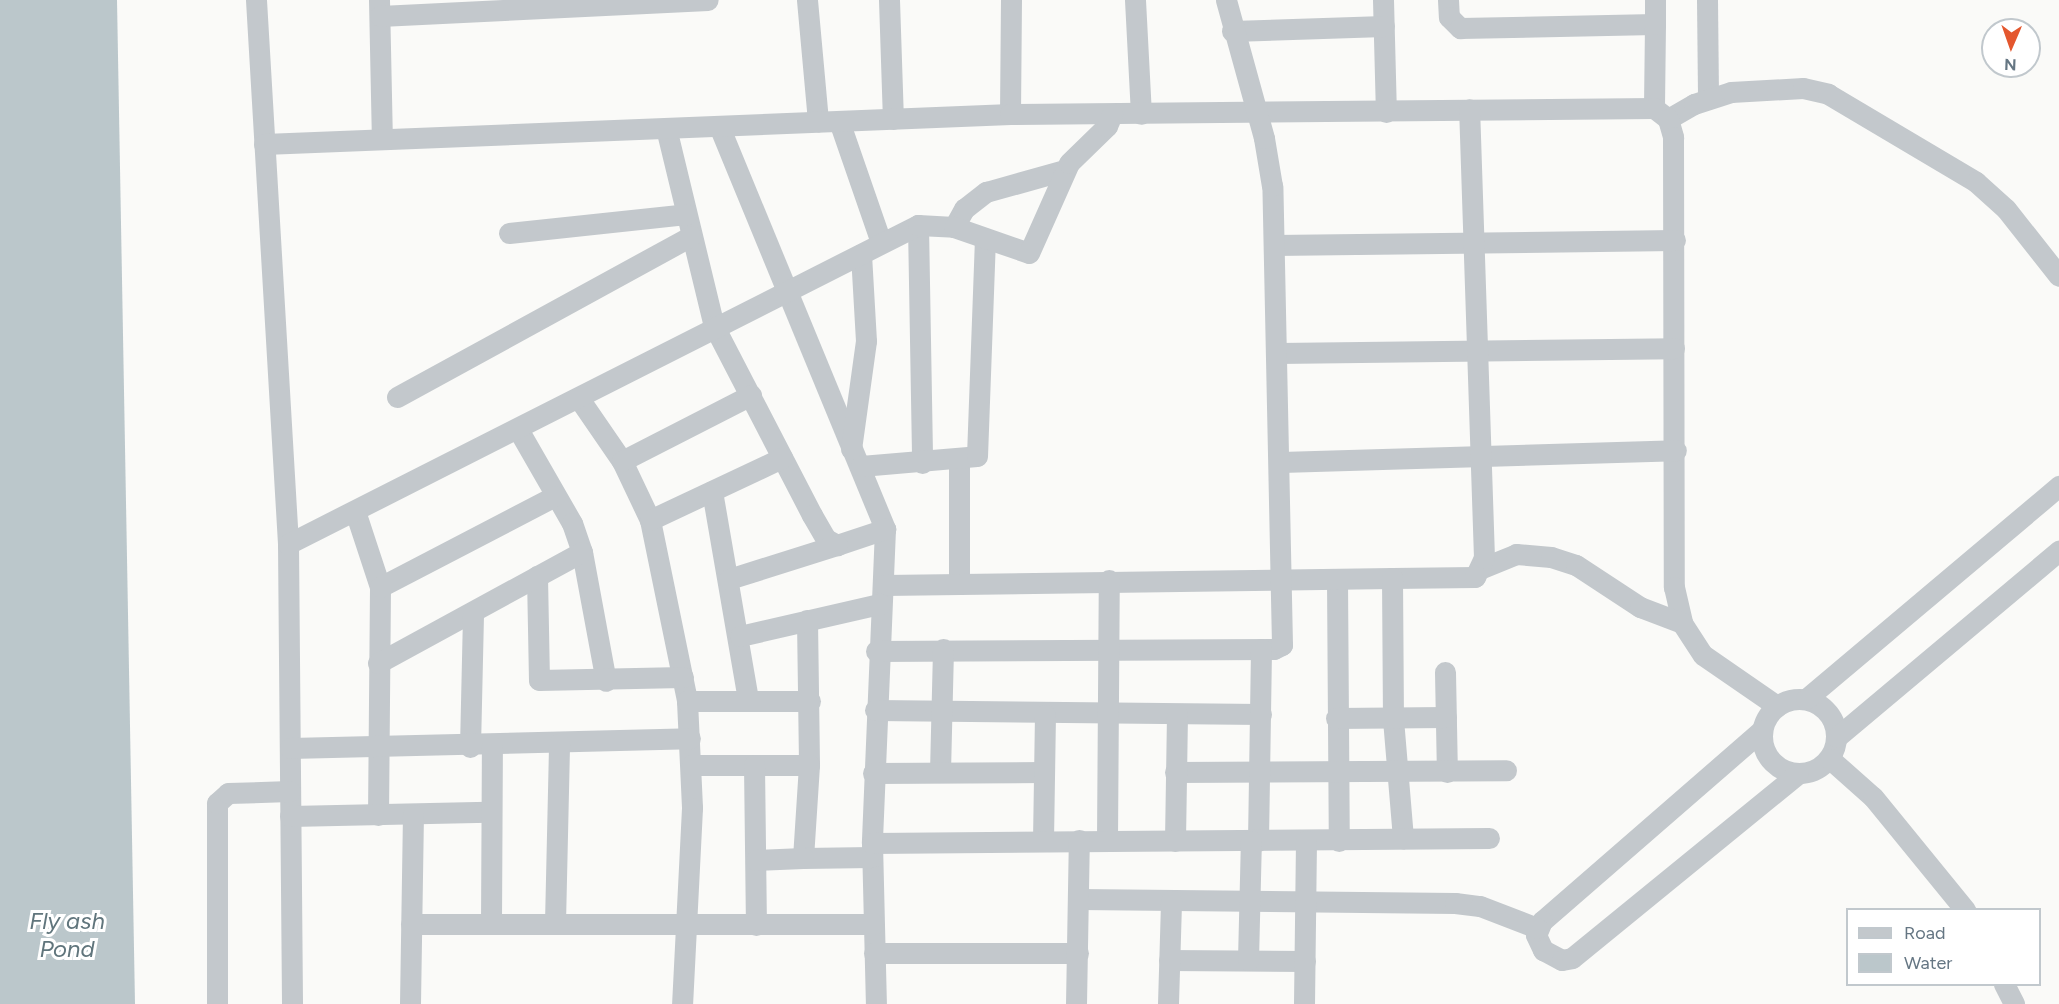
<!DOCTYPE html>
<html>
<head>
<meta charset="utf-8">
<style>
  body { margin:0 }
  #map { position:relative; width:2059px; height:1004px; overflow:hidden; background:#fafaf8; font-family:Figtree,sans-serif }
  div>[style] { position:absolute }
  .water>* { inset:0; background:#bbc7cb }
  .minor>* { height:21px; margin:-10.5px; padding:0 10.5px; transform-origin:10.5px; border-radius:10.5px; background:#c3c8cc }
  .minor>.ring { margin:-10.5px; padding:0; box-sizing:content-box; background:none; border:21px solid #c3c8cc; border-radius:50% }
  span { translate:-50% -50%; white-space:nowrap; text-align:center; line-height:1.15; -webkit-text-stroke:6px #fff; paint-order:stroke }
  .water-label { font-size:24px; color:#60757c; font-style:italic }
  .legend { position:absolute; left:1846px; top:908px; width:195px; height:78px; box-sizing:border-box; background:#fff; border:2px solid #c1c8cd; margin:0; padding:8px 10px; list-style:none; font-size:18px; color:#657683 }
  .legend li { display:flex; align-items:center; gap:12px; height:30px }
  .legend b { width:30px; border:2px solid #c1c8cd }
  .north { position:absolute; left:1981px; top:18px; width:60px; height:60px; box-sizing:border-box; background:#fff; border:2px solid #c1c8cd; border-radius:50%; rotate:182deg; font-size:16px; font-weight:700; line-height:24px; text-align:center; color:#657683 }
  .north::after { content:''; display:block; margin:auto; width:21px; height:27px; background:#e4572e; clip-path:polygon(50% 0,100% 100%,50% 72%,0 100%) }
</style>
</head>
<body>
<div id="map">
  <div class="water">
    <div style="clip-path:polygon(0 0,117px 0,135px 1004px,0 1004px)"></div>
  </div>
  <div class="minor">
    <div style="left:256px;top:0;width:545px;rotate:86.63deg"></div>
    <div style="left:288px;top:544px;width:460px;rotate:89.5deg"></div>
    <div style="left:379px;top:0;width:139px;rotate:88.8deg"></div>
    <div style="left:807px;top:0;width:122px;rotate:84.8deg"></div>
    <div style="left:889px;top:0;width:119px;rotate:88.1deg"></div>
    <div style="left:1135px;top:0;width:114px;rotate:87deg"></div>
    <div style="left:1383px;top:0;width:112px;rotate:88.5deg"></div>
    <div style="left:1448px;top:0;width:17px;rotate:87deg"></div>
    <div style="left:1449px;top:17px;width:16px;rotate:45deg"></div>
    <div style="left:1460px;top:28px;width:195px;rotate:-1.2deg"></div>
    <div style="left:1655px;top:24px;width:84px;rotate:90.7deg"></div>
    <div style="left:1707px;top:0;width:99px;rotate:89.4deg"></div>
    <div style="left:380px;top:16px;width:328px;rotate:-2.8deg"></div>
    <div style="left:1655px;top:24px;width:24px;rotate:-90deg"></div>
    <div style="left:1232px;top:31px;width:152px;rotate:-1.9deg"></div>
    <div style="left:1010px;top:114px;width:114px;rotate:-89.5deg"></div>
    <div style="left:1668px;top:119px;width:30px;rotate:-30deg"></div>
    <div style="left:1694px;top:104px;width:39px;rotate:-18deg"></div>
    <div style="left:1731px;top:92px;width:72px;rotate:-3.2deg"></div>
    <div style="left:1803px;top:88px;width:26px;rotate:13deg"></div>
    <div style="left:1828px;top:94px;width:172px;rotate:30.7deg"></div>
    <div style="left:1976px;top:182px;width:40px;rotate:42deg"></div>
    <div style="left:2006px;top:209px;width:85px;rotate:51.7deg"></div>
    <div style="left:839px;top:121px;width:128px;rotate:70.9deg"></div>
    <div style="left:719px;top:126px;width:436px;rotate:67.6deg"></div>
    <div style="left:885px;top:529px;width:314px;rotate:92.4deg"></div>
    <div style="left:872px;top:843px;width:161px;rotate:88.6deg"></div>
    <div style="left:666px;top:128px;width:204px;rotate:76.4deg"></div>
    <div style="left:714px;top:326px;width:213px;rotate:62.6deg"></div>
    <div style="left:812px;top:515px;width:28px;rotate:60deg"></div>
    <div style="left:826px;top:539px;width:13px;rotate:29deg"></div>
    <div style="left:837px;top:545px;width:51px;rotate:-18.4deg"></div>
    <div style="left:264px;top:144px;width:747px;rotate:-2.3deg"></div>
    <div style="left:1010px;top:114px;width:644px;rotate:-0.53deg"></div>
    <div style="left:1654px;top:108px;width:18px;rotate:38deg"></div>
    <div style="left:1668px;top:119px;width:19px;rotate:74deg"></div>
    <div style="left:1673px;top:137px;width:450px;rotate:89.9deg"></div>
    <div style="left:1674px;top:587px;width:37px;rotate:77deg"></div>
    <div style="left:1682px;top:623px;width:38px;rotate:57deg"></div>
    <div style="left:1703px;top:655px;width:90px;rotate:34.6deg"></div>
    <div style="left:918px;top:225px;width:238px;rotate:89deg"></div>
    <div style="left:954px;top:227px;width:21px;rotate:-61deg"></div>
    <div style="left:964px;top:209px;width:28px;rotate:-38deg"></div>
    <div style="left:986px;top:192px;width:82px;rotate:-15.6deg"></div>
    <div style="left:509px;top:233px;width:178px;rotate:-6.1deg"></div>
    <div style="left:1274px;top:245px;width:401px;rotate:-0.7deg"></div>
    <div style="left:1278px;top:353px;width:396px;rotate:-0.7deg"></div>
    <div style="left:397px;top:397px;width:335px;rotate:-28.7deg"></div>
    <div style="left:580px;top:400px;width:74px;rotate:55.5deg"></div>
    <div style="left:622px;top:461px;width:65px;rotate:64.6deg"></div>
    <div style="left:650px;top:520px;width:185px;rotate:78.4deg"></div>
    <div style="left:687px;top:701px;width:107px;rotate:87.3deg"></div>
    <div style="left:692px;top:808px;width:196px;rotate:92.9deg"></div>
    <div style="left:519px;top:431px;width:106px;rotate:60.1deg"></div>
    <div style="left:572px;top:523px;width:31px;rotate:71deg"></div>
    <div style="left:582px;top:552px;width:131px;rotate:79.5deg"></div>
    <div style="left:851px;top:449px;width:109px;rotate:-82.1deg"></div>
    <div style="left:866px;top:341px;width:87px;rotate:-93.3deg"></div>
    <div style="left:622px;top:461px;width:145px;rotate:-27.1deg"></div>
    <div style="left:959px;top:461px;width:122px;rotate:90deg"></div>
    <div style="left:1281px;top:462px;width:395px;rotate:-1.7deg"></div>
    <div style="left:861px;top:466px;width:116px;rotate:-4.9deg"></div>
    <div style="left:977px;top:456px;width:218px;rotate:-87.9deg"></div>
    <div style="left:712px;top:491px;width:212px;rotate:80.2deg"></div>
    <div style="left:355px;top:511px;width:80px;rotate:71.8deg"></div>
    <div style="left:380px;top:587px;width:228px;rotate:90.5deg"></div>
    <div style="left:650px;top:520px;width:146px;rotate:-25.2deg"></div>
    <div style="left:288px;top:544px;width:706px;rotate:-26.86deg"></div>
    <div style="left:918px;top:225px;width:36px;rotate:3deg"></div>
    <div style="left:954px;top:227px;width:79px;rotate:19.1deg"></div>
    <div style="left:1029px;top:253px;width:98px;rotate:-66deg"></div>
    <div style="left:1069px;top:163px;width:53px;rotate:-44.2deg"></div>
    <div style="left:1107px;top:126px;width:13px;rotate:-67deg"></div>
    <div style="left:1482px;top:568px;width:37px;rotate:-22deg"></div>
    <div style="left:1516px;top:554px;width:35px;rotate:5deg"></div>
    <div style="left:1551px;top:557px;width:26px;rotate:18deg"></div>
    <div style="left:1576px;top:565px;width:77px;rotate:33.3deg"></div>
    <div style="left:1640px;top:607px;width:45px;rotate:20.9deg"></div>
    <div style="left:537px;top:576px;width:104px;rotate:88.9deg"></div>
    <div style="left:539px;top:680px;width:144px;rotate:-1.2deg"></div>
    <div style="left:1392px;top:578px;width:83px;rotate:-0.7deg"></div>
    <div style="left:1475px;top:577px;width:21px;rotate:-65deg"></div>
    <div style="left:1484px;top:558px;width:449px;rotate:-91.9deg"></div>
    <div style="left:729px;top:579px;width:113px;rotate:-17.5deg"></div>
    <div style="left:1337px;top:580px;width:261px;rotate:89.6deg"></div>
    <div style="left:884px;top:585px;width:508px;rotate:-0.79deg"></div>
    <div style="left:1392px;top:578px;width:141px;rotate:89.6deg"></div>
    <div style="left:1393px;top:719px;width:120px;rotate:85.2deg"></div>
    <div style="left:380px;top:587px;width:197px;rotate:-27.5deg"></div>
    <div style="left:807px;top:620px;width:145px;rotate:89.2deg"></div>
    <div style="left:809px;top:765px;width:93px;rotate:93.7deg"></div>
    <div style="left:803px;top:858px;width:69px;rotate:-0.8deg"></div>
    <div style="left:740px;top:636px;width:144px;rotate:-12.9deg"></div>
    <div style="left:876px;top:651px;width:398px;rotate:-0.3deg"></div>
    <div style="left:1274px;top:649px;width:9px;rotate:-27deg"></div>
    <div style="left:1282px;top:645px;width:459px;rotate:-91.2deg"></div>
    <div style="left:1272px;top:186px;width:49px;rotate:-99.5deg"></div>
    <div style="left:1264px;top:138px;width:143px;rotate:-105.4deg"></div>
    <div style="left:378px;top:663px;width:232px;rotate:-28.6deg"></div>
    <div style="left:1445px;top:672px;width:100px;rotate:88.9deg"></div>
    <div class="ring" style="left:1762px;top:699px;width:53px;height:53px"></div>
    <div style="left:1806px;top:699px;width:331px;rotate:-40.1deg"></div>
    <div style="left:687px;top:701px;width:123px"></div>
    <div style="left:875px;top:710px;width:386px;rotate:0.6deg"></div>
    <div style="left:1336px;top:718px;width:110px;rotate:-0.5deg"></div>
    <div style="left:1762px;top:730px;width:291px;rotate:139deg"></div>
    <div style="left:1542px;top:921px;width:15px;rotate:113deg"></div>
    <div style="left:1536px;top:935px;width:17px;rotate:65deg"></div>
    <div style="left:1543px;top:950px;width:21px;rotate:28deg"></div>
    <div style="left:1562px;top:960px;width:10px;rotate:-11deg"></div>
    <div style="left:1572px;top:958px;width:291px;rotate:-39.2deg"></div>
    <div style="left:1837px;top:737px;width:290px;rotate:-40deg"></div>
    <div style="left:470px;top:747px;width:135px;rotate:-88.7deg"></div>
    <div style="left:290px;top:748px;width:400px;rotate:-1.4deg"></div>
    <div style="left:1830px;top:759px;width:57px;rotate:41.5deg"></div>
    <div style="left:1873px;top:797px;width:146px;rotate:50.8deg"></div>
    <div style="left:692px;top:765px;width:117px"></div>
    <div style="left:754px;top:765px;width:160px;rotate:89.3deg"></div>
    <div style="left:940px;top:772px;width:123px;rotate:-88.6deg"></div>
    <div style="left:1175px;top:772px;width:331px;rotate:-0.3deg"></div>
    <div style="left:873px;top:773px;width:170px;rotate:-0.3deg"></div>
    <div style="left:290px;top:816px;width:198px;rotate:-1.2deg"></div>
    <div style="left:1107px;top:839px;width:259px;rotate:-89.6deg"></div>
    <div style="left:1043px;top:841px;width:126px;rotate:-89.1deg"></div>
    <div style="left:1175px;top:841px;width:127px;rotate:-89.1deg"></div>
    <div style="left:1258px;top:841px;width:192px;rotate:-89.1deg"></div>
    <div style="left:872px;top:843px;width:617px;rotate:-0.46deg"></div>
    <div style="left:756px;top:860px;width:47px;rotate:-2.4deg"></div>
    <div style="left:1079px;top:899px;width:376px;rotate:0.6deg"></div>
    <div style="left:1455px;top:903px;width:25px;rotate:7deg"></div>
    <div style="left:1480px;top:906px;width:61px;rotate:21.1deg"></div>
    <div style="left:491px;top:923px;width:176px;rotate:-89.7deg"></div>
    <div style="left:555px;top:923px;width:179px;rotate:-88.7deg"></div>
    <div style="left:411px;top:924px;width:462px"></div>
    <div style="left:874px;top:953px;width:204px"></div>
    <div style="left:1169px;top:960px;width:136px;rotate:0.4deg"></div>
    <div style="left:1248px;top:960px;width:119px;rotate:-88.6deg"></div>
    <div style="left:2004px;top:984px;width:22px;rotate:63deg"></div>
    <div style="left:217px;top:1004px;width:201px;rotate:-90deg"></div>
    <div style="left:217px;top:803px;width:15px;rotate:-42deg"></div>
    <div style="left:228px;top:793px;width:62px;rotate:-1.8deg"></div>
    <div style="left:410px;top:1004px;width:189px;rotate:-89.1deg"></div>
    <div style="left:1076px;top:1004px;width:164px;rotate:-89deg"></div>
    <div style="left:1168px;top:1004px;width:103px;rotate:-88.3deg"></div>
    <div style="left:1304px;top:1004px;width:163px;rotate:-89.3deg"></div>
  </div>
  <div class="water-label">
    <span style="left:67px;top:935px">Fly ash<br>Pond</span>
  </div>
  <ul class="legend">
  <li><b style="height:8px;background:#c3c8cc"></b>Road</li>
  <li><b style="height:16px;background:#bbc7cb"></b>Water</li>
  </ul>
  <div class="north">N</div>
</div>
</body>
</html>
